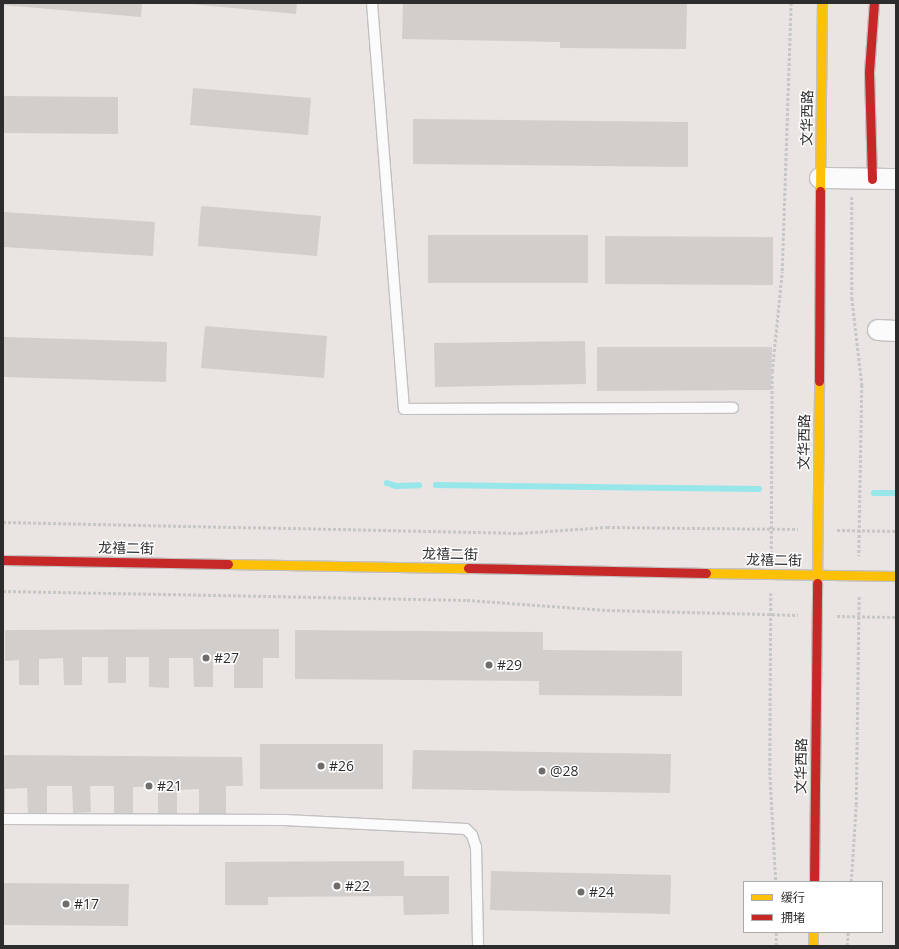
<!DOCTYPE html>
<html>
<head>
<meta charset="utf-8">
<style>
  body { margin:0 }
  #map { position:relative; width:899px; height:949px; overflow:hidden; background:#eae5e2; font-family:"Open Sans","Noto Sans SC",sans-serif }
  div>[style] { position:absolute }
  .stream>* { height:5.5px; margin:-2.75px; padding:0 2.75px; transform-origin:2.75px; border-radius:2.75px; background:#97e6ea }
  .building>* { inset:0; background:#d1cecb }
  .path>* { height:2.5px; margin-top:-1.25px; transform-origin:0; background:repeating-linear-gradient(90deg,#c7c7c6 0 3px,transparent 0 5px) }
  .roads { filter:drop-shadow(1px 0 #c2c1c1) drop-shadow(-1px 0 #c2c1c1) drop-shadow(0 1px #c2c1c1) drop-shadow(0 -1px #c2c1c1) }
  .lane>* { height:10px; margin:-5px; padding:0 5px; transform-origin:5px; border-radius:5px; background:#fcfbfb }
  .street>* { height:20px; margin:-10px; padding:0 10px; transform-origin:10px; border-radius:10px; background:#fcfbfb }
  .slow>* { height:9px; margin:-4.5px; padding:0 4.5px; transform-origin:4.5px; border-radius:4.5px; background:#ffc107 }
  .jam>* { height:9px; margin:-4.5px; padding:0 4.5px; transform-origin:4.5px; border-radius:4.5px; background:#c62828 }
  .dots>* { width:11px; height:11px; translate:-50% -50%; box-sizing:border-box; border:2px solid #fff; border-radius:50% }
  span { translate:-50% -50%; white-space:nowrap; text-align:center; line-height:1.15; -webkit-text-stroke:3px #fff; paint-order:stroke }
  .street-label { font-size:14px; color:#2c2c2c }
  .poi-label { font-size:14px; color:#2c2c2c }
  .left { translate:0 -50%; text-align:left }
  .frame { position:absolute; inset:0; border:4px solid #2c2c2c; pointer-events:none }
  .legend { position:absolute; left:743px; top:881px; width:140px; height:52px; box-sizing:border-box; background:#fff; border:1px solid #ababab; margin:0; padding:5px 7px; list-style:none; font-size:12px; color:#2c2c2c }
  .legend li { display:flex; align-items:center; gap:8px; height:20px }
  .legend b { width:20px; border:1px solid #ababab }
</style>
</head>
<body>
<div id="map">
  <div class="stream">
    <div style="left:387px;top:483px;width:9px;rotate:18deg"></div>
    <div style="left:396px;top:486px;width:23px;rotate:-2deg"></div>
    <div style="left:436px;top:485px;width:323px;rotate:0.7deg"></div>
    <div style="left:874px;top:493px;width:22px"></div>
  </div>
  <div class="building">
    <div style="clip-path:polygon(3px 3px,142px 3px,141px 17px,3px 5px)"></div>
    <div style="clip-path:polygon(180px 3px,297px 3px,296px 14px)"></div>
    <div style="clip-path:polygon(403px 3px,687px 3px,686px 49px,560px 48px,560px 42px,402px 39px)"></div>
    <div style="clip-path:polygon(193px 88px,311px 98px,308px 135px,190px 125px)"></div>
    <div style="clip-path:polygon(3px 96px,118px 97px,118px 134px,3px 133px)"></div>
    <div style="clip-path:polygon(413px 119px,688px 122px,688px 167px,413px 164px)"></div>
    <div style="clip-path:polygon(201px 206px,321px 216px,317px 256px,198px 246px)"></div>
    <div style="clip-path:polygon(3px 212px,155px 222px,153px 256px,3px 247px)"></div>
    <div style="clip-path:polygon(428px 235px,588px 235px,588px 283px,428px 283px)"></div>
    <div style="clip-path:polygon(605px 236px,773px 237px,773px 285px,605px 284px)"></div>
    <div style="clip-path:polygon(205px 326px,327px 336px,324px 378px,201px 368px)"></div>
    <div style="clip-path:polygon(3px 337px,167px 342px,166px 382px,3px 377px)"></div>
    <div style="clip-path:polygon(585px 341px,586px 384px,435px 387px,434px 343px)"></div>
    <div style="clip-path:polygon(597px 347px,772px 347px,771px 390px,597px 391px)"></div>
    <div style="clip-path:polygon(279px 629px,279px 658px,263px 658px,263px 688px,234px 688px,234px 661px,213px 661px,213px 687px,194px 687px,193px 658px,169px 658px,169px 688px,149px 687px,149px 657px,126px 657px,126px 683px,108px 683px,108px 657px,82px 657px,82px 685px,64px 685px,63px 658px,39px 659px,39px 685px,19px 685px,19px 660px,5px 661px,5px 630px)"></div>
    <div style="clip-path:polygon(295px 630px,543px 632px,543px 650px,682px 651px,682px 696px,539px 695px,539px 681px,295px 679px)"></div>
    <div style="clip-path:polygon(260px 744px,383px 744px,383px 789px,260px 789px)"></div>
    <div style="clip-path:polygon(413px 750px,671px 754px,670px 793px,412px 789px)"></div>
    <div style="clip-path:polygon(3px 755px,242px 757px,243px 786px,226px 786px,226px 816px,199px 816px,199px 789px,177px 790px,177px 816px,158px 816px,158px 787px,133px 787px,133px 816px,114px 817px,114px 786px,90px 786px,91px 812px,73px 813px,72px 786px,47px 786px,47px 814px,28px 814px,27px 788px,5px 789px,5px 815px,3px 815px)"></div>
    <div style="clip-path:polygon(404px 861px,404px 876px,449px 876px,449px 914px,404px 915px,403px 896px,268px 897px,268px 905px,225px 905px,225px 862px)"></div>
    <div style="clip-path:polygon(491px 871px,671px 875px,670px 914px,490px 910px)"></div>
    <div style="clip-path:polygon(3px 883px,129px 884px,128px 926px,3px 925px)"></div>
  </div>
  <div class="path">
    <div style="left:852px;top:197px;width:101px;rotate:90deg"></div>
    <div style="left:852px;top:298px;width:88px;rotate:83.4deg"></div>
    <div style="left:862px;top:385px;width:171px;rotate:91deg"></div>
    <div style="left:3px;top:522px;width:517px;rotate:1.22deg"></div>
    <div style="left:520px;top:533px;width:87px;rotate:-3.9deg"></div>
    <div style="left:607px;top:527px;width:191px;rotate:0.6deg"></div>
    <div style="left:837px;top:530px;width:59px;rotate:1deg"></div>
    <div style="left:771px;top:554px;width:182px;rotate:-89.7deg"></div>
    <div style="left:772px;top:372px;width:101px;rotate:-84.3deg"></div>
    <div style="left:782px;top:271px;width:268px;rotate:-88.1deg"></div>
    <div style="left:3px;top:591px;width:464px;rotate:1.1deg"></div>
    <div style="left:467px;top:600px;width:140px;rotate:4.1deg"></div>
    <div style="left:607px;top:610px;width:191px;rotate:1.5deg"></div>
    <div style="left:771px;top:593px;width:179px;rotate:90.3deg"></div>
    <div style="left:770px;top:772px;width:110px;rotate:86.9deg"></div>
    <div style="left:837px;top:616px;width:59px;rotate:1deg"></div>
    <div style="left:851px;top:882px;width:77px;rotate:-86.3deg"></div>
    <div style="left:856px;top:805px;width:210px;rotate:-89.2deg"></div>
    <div style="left:776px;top:946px;width:14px;rotate:-90deg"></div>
    <div style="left:847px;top:946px;width:14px;rotate:-86deg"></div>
  </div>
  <div class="roads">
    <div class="lane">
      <div style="left:372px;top:3px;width:407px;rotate:85.5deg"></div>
      <div style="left:404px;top:409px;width:329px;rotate:-0.2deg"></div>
      <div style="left:3px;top:819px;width:281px;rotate:0.2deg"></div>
      <div style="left:284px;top:820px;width:182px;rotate:2.8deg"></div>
      <div style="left:466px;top:829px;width:8px;rotate:45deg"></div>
      <div style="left:472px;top:835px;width:13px;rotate:72deg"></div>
      <div style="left:476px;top:847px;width:99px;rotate:88.8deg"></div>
    </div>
    <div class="street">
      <div style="left:820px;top:178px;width:76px;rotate:0.8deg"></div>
      <div style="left:878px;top:330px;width:18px;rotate:3deg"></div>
    </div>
    <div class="slow">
      <div style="left:820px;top:191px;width:188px;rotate:-89.4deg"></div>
      <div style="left:228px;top:564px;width:240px;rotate:1deg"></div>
      <div style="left:706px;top:573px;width:190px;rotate:0.9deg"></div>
      <div style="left:817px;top:583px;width:202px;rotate:-89.4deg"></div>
      <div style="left:813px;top:932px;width:14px;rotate:90deg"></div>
    </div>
    <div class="jam">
      <div style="left:872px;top:179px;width:107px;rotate:-91.6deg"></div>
      <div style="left:869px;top:72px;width:69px;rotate:-85.9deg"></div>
      <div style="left:819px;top:381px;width:190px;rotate:-89.7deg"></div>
      <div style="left:3px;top:560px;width:225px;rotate:1deg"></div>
      <div style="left:468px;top:568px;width:238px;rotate:1.2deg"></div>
      <div style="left:814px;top:882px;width:299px;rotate:-89.4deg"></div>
    </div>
  </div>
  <div class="dots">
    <div style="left:206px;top:658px;background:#6e6d6c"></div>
    <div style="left:489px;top:665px;background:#6e6d6c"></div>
    <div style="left:321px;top:766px;background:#6e6d6c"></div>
    <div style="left:542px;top:771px;background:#6e6d6c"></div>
    <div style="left:149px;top:786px;background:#6e6d6c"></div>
    <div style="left:337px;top:886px;background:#6e6d6c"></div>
    <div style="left:581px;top:892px;background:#6e6d6c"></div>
    <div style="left:66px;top:904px;background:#6e6d6c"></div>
  </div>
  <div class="street-label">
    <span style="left:807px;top:118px;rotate:-89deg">文华西路</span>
    <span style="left:804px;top:442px;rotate:-89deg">文华西路</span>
    <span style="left:126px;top:548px;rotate:1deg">龙禧二街</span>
    <span style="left:450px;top:554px;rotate:1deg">龙禧二街</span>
    <span style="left:774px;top:560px;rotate:1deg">龙禧二街</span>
    <span style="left:801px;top:766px;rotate:-89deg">文华西路</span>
  </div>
  <div class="poi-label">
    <span class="left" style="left:214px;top:658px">#27</span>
    <span class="left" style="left:497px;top:665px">#29</span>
    <span class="left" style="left:329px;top:766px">#26</span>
    <span class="left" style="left:550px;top:771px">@28</span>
    <span class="left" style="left:157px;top:786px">#21</span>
    <span class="left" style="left:345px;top:886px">#22</span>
    <span class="left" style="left:589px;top:892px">#24</span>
    <span class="left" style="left:74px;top:904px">#17</span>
  </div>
  <div class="frame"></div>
  <ul class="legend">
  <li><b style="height:5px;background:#ffc107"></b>缓行</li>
  <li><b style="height:5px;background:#c62828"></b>拥堵</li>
  </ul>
</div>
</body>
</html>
